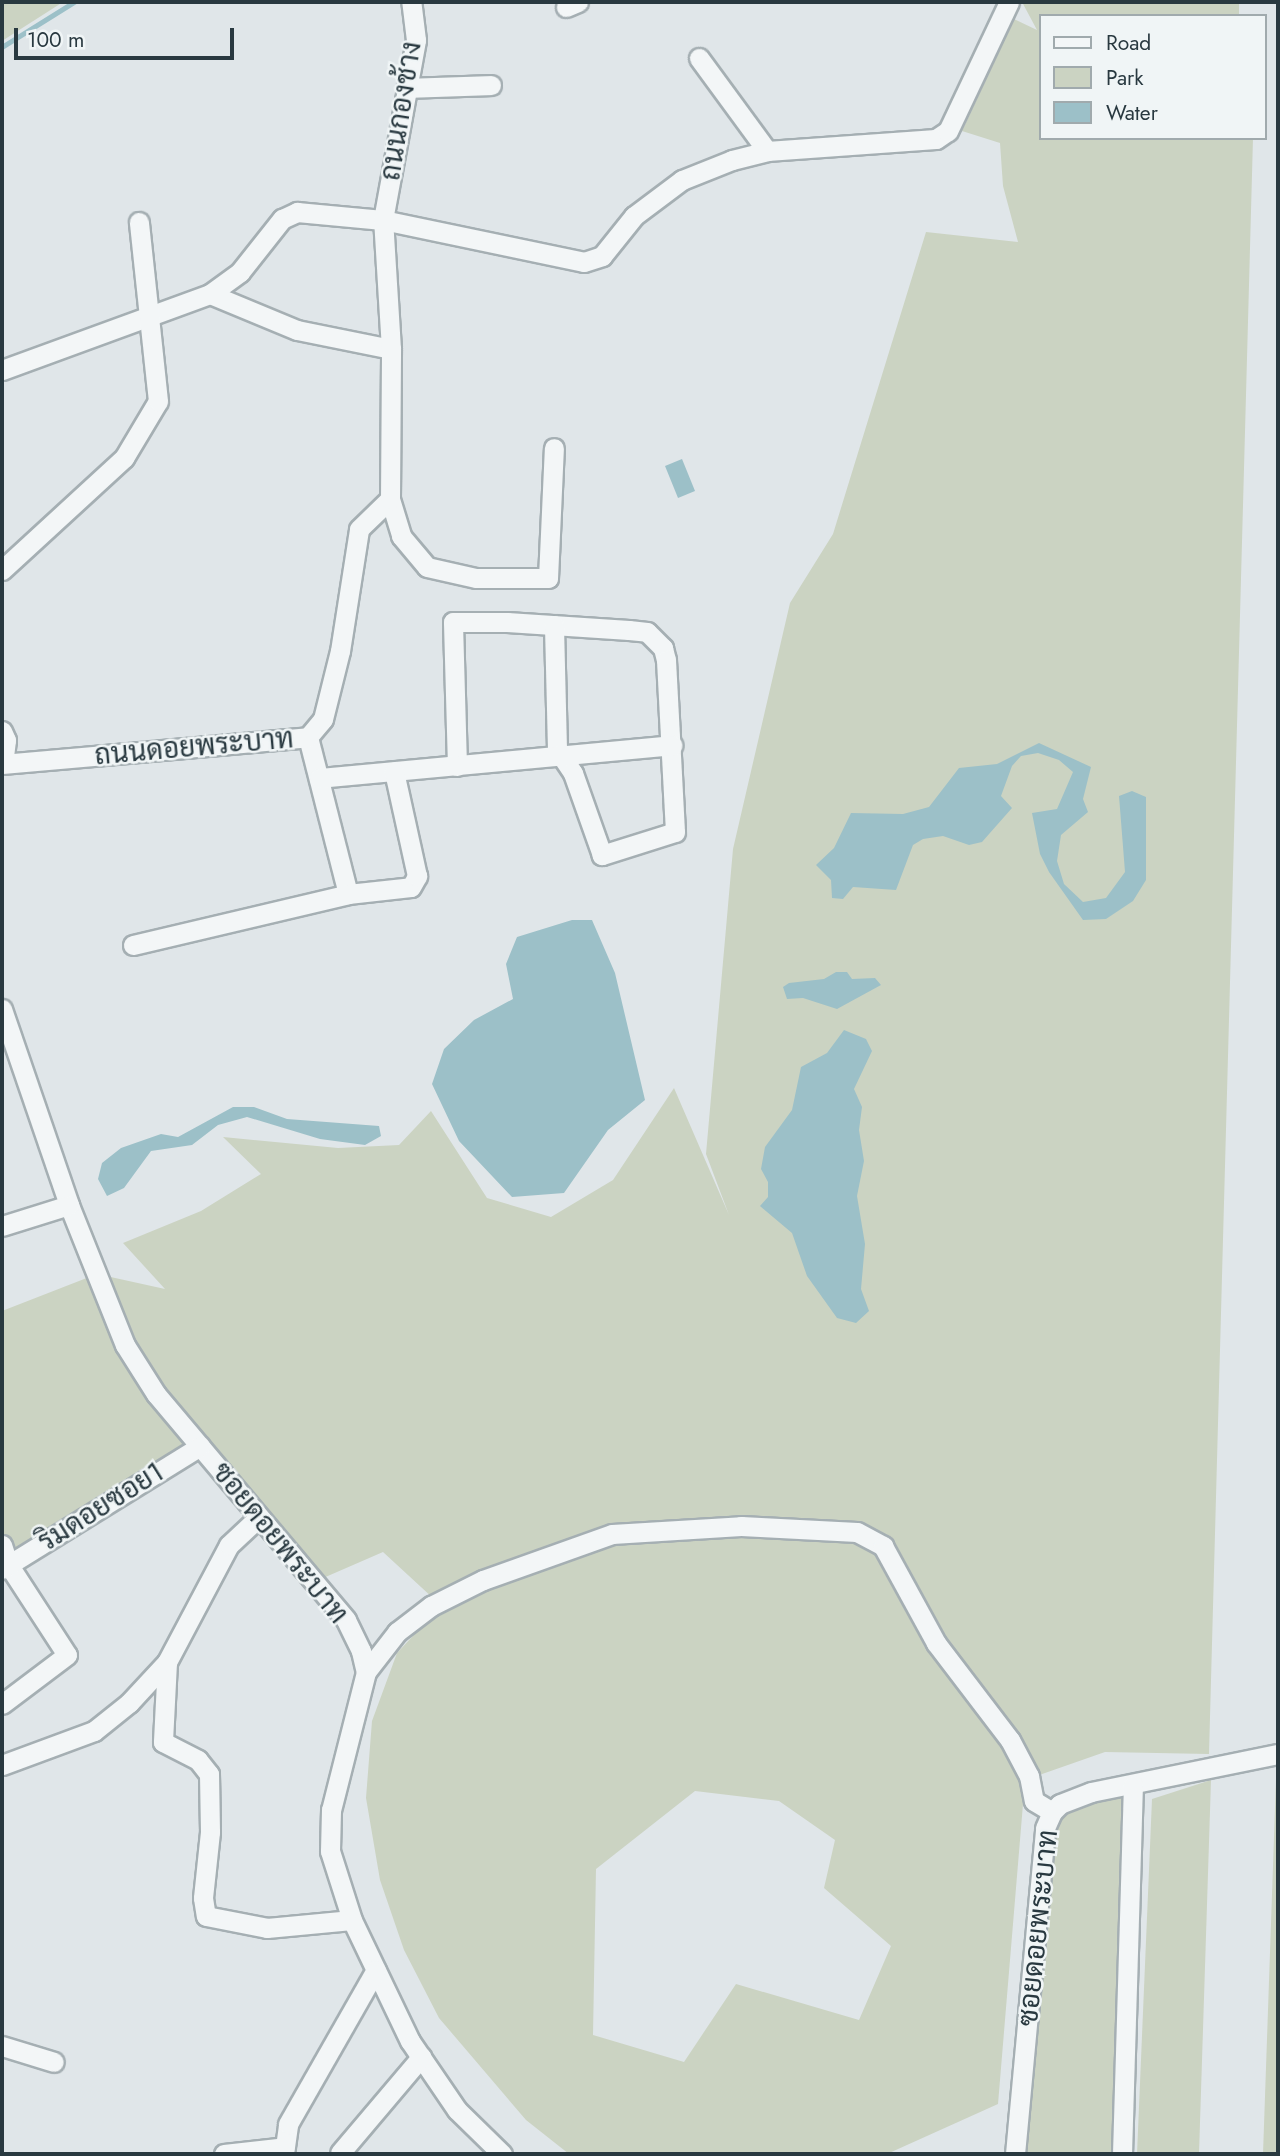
<!DOCTYPE html>
<html>
<head>
<meta charset="utf-8">
<style>
  body { margin:0 }
  #map { position:relative; width:1280px; height:2156px; overflow:hidden; background:#e0e6e9; font-family:Jost,Sarabun,sans-serif }
  div>[style] { position:absolute }
  .green>* { inset:0; background:#cbd3c2 }
  .water>* { inset:0; background:#9cc0c8 }
  .stream>* { height:4.5px; margin:-2.25px; padding:0 2.25px; transform-origin:2.25px; border-radius:2.25px; background:#9cc0c8 }
  .roads { filter:drop-shadow(2px 0 #a5afb3) drop-shadow(-2px 0 #a5afb3) drop-shadow(0 2px #a5afb3) drop-shadow(0 -2px #a5afb3) }
  .minor>* { height:19px; margin:-9.5px; padding:0 9.5px; transform-origin:9.5px; border-radius:9.5px; background:#f3f6f7 }
  span { translate:-50% -50%; white-space:nowrap; text-align:center; line-height:1.15; -webkit-text-stroke:5px #f0f5f6; paint-order:stroke }
  .street-label { font-size:28px; color:#293940 }
  .frame { position:absolute; inset:0; border:4px solid #293940; pointer-events:none }
  .legend { position:absolute; left:1039px; top:14px; width:228px; height:126px; box-sizing:border-box; background:#f0f5f6; border:2px solid #a0aaad; margin:0; padding:9px 12px; list-style:none; font-size:21px; color:#293940 }
  .legend li { display:flex; align-items:center; gap:14px; height:35px }
  .legend b { width:35px; border:2px solid #a0aaad }
  .scale { position:absolute; left:14px; top:28px; width:220px; height:32px; box-sizing:border-box; border:4px solid #293940; border-top:0; padding-left:9px; font-size:21px; line-height:24px; white-space:nowrap; color:#293940; -webkit-text-stroke:5px #f0f5f6; paint-order:stroke }
</style>
</head>
<body>
<div id="map">
  <div class="green">
    <div style="clip-path:polygon(2px 2px,63px 2px,2px 41px)"></div>
    <div style="clip-path:polygon(evenodd,1022px 2px,1239px 2px,1239px 16px,1040px 16px,1040px 138px,1253px 138px,1209px 1754px,1105px 1752px,1025px 1780px,998px 2104px,887px 2154px,569px 2154px,526px 2120px,439px 2018px,404px 1950px,380px 1880px,366px 1798px,372px 1721px,397px 1653px,453px 1593px,434px 1599px,383px 1552px,314px 1582px,200px 1446px,8px 1564px,2px 1545px,2px 1311px,97px 1274px,165px 1289px,123px 1243px,201px 1211px,261px 1174px,223px 1137px,338px 1148px,399px 1145px,431px 1111px,487px 1198px,551px 1217px,613px 1180px,674px 1088px,729px 1215px,706px 1154px,733px 849px,790px 603px,833px 534px,926px 232px,1018px 242px,1003px 186px,1000px 143px,962px 131px,1014px 19px,1037px 30px,1022px 2px,695px 1791px,779px 1801px,835px 1840px,824px 1888px,891px 1946px,859px 2020px,736px 1984px,684px 2062px,593px 2035px,596px 1869px,695px 1791px)"></div>
    <div style="clip-path:polygon(1278px 1778px,1278px 2154px,1263px 2154px,1276px 1779px)"></div>
    <div style="clip-path:polygon(1211px 1780px,1199px 2154px,1137px 2154px,1152px 1799px)"></div>
    <div style="clip-path:polygon(1133px 1785px,1122px 2154px,1015px 2154px,1052px 1812px)"></div>
  </div>
  <div class="water">
    <div style="clip-path:polygon(682px 459px,695px 491px,678px 498px,665px 466px)"></div>
    <div style="clip-path:polygon(1039px 743px,1091px 767px,1083px 799px,1088px 812px,1061px 835px,1057px 861px,1064px 884px,1083px 902px,1106px 898px,1125px 872px,1119px 796px,1132px 791px,1146px 797px,1146px 880px,1133px 901px,1106px 919px,1083px 920px,1049px 872px,1040px 854px,1032px 813px,1057px 809px,1073px 772px,1059px 760px,1038px 753px,1021px 756px,1012px 766px,1001px 796px,1012px 808px,982px 842px,969px 845px,943px 836px,923px 839px,913px 845px,896px 890px,853px 887px,843px 899px,832px 898px,831px 880px,816px 865px,834px 848px,851px 813px,903px 814px,929px 807px,959px 768px,997px 764px)"></div>
    <div style="clip-path:polygon(572px 920px,592px 920px,615px 973px,645px 1100px,608px 1130px,564px 1193px,512px 1197px,459px 1141px,432px 1084px,444px 1049px,474px 1020px,513px 999px,506px 964px,517px 937px)"></div>
    <div style="clip-path:polygon(836px 972px,847px 972px,852px 979px,875px 978px,881px 985px,837px 1009px,803px 998px,787px 999px,783px 987px,789px 983px,824px 979px)"></div>
    <div style="clip-path:polygon(844px 1030px,866px 1039px,872px 1051px,854px 1089px,862px 1107px,859px 1130px,864px 1161px,857px 1196px,865px 1244px,861px 1289px,869px 1311px,856px 1323px,837px 1318px,807px 1276px,792px 1233px,760px 1206px,768px 1197px,768px 1182px,761px 1169px,765px 1147px,792px 1110px,801px 1067px,827px 1053px)"></div>
    <div style="clip-path:polygon(233px 1107px,254px 1107px,287px 1119px,379px 1126px,381px 1136px,365px 1145px,320px 1139px,247px 1117px,218px 1125px,192px 1145px,151px 1151px,124px 1188px,107px 1196px,98px 1179px,102px 1163px,121px 1148px,161px 1134px,178px 1137px)"></div>
  </div>
  <div class="stream">
    <div style="left:2px;top:47px;width:85px;rotate:-32deg"></div>
  </div>
  <div class="roads">
    <div class="minor">
      <div style="left:566px;top:7px;width:13px;rotate:-23deg"></div>
      <div style="left:699px;top:58px;width:115px;rotate:53.8deg"></div>
      <div style="left:407px;top:88px;width:84px;rotate:-2deg"></div>
      <div style="left:210px;top:294px;width:94px;rotate:22.5deg"></div>
      <div style="left:297px;top:330px;width:96px;rotate:11.4deg"></div>
      <div style="left:2px;top:370px;width:221px;rotate:-20.1deg"></div>
      <div style="left:210px;top:294px;width:37px;rotate:-36deg"></div>
      <div style="left:240px;top:272px;width:68px;rotate:-51.6deg"></div>
      <div style="left:282px;top:219px;width:17px;rotate:-25deg"></div>
      <div style="left:297px;top:212px;width:86px;rotate:5.3deg"></div>
      <div style="left:383px;top:220px;width:205px;rotate:11.8deg"></div>
      <div style="left:584px;top:262px;width:19px;rotate:-18deg"></div>
      <div style="left:602px;top:256px;width:51px;rotate:-51.3deg"></div>
      <div style="left:634px;top:216px;width:60px;rotate:-36.9deg"></div>
      <div style="left:682px;top:180px;width:54px;rotate:-21.8deg"></div>
      <div style="left:732px;top:160px;width:36px;rotate:-14deg"></div>
      <div style="left:767px;top:151px;width:169px;rotate:-4.1deg"></div>
      <div style="left:936px;top:139px;width:14px;rotate:-34deg"></div>
      <div style="left:948px;top:131px;width:143px;rotate:-64.7deg"></div>
      <div style="left:390px;top:499px;width:39px;rotate:73deg"></div>
      <div style="left:401px;top:536px;width:40px;rotate:50deg"></div>
      <div style="left:427px;top:567px;width:50px;rotate:12.7deg"></div>
      <div style="left:476px;top:578px;width:72px"></div>
      <div style="left:548px;top:578px;width:130px;rotate:-87.4deg"></div>
      <div style="left:2px;top:570px;width:166px;rotate:-42.6deg"></div>
      <div style="left:124px;top:458px;width:66px;rotate:-59.2deg"></div>
      <div style="left:158px;top:401px;width:180px;rotate:-96.1deg"></div>
      <div style="left:2px;top:731px;width:10px;rotate:66deg"></div>
      <div style="left:6px;top:740px;width:23px;rotate:97deg"></div>
      <div style="left:308px;top:737px;width:162px;rotate:75.7deg"></div>
      <div style="left:2px;top:764px;width:307px;rotate:-5deg"></div>
      <div style="left:308px;top:737px;width:23px;rotate:-50deg"></div>
      <div style="left:323px;top:719px;width:70px;rotate:-76deg"></div>
      <div style="left:340px;top:651px;width:123px;rotate:-81.1deg"></div>
      <div style="left:359px;top:529px;width:43px;rotate:-44.1deg"></div>
      <div style="left:390px;top:499px;width:150px;rotate:-89.6deg"></div>
      <div style="left:391px;top:349px;width:129px;rotate:-93.5deg"></div>
      <div style="left:383px;top:220px;width:183px;rotate:-79.6deg"></div>
      <div style="left:416px;top:40px;width:38px;rotate:-97deg"></div>
      <div style="left:457px;top:766px;width:144px;rotate:-91.6deg"></div>
      <div style="left:453px;top:622px;width:54px"></div>
      <div style="left:507px;top:622px;width:122px;rotate:3.8deg"></div>
      <div style="left:629px;top:630px;width:18px;rotate:6deg"></div>
      <div style="left:647px;top:632px;width:23px;rotate:45deg"></div>
      <div style="left:663px;top:648px;width:12px;rotate:76deg"></div>
      <div style="left:666px;top:660px;width:172px;rotate:87deg"></div>
      <div style="left:675px;top:832px;width:77px;rotate:162.5deg"></div>
      <div style="left:602px;top:855px;width:87px;rotate:-109.5deg"></div>
      <div style="left:573px;top:773px;width:29px;rotate:-124deg"></div>
      <div style="left:557px;top:749px;width:124px;rotate:-91.4deg"></div>
      <div style="left:319px;top:778px;width:355px;rotate:-5.3deg"></div>
      <div style="left:133px;top:945px;width:221px;rotate:-13.3deg"></div>
      <div style="left:348px;top:894px;width:63px;rotate:-6.3deg"></div>
      <div style="left:411px;top:887px;width:13px;rotate:-61deg"></div>
      <div style="left:417px;top:876px;width:107px;rotate:-102.4deg"></div>
      <div style="left:2px;top:1009px;width:207px;rotate:71.1deg"></div>
      <div style="left:69px;top:1205px;width:151px;rotate:68.2deg"></div>
      <div style="left:125px;top:1345px;width:58px;rotate:57.7deg"></div>
      <div style="left:156px;top:1394px;width:295px;rotate:49.9deg"></div>
      <div style="left:346px;top:1620px;width:34px;rotate:64deg"></div>
      <div style="left:361px;top:1651px;width:22px;rotate:77deg"></div>
      <div style="left:366px;top:1672px;width:142px;rotate:104.2deg"></div>
      <div style="left:331px;top:1810px;width:41px;rotate:91.4deg"></div>
      <div style="left:330px;top:1851px;width:72px;rotate:72.3deg"></div>
      <div style="left:352px;top:1920px;width:134px;rotate:64.4deg"></div>
      <div style="left:410px;top:2041px;width:83px;rotate:55.7deg"></div>
      <div style="left:457px;top:2110px;width:63px;rotate:44.4deg"></div>
      <div style="left:2px;top:1226px;width:70px;rotate:-17.4deg"></div>
      <div style="left:2px;top:1545px;width:20px;rotate:72deg"></div>
      <div style="left:8px;top:1564px;width:108px;rotate:57deg"></div>
      <div style="left:67px;top:1655px;width:81px;rotate:143deg"></div>
      <div style="left:2px;top:1569px;width:233px;rotate:-31.8deg"></div>
      <div style="left:167px;top:1662px;width:80px;rotate:92.9deg"></div>
      <div style="left:163px;top:1742px;width:39px;rotate:27deg"></div>
      <div style="left:198px;top:1760px;width:18px;rotate:52deg"></div>
      <div style="left:209px;top:1774px;width:58px;rotate:89deg"></div>
      <div style="left:210px;top:1832px;width:66px;rotate:96.1deg"></div>
      <div style="left:203px;top:1898px;width:18px;rotate:81deg"></div>
      <div style="left:206px;top:1916px;width:62px;rotate:11.1deg"></div>
      <div style="left:267px;top:1928px;width:85px;rotate:-5.4deg"></div>
      <div style="left:366px;top:1672px;width:51px;rotate:-52.2deg"></div>
      <div style="left:397px;top:1632px;width:43px;rotate:-37.4deg"></div>
      <div style="left:431px;top:1606px;width:58px;rotate:-26.6deg"></div>
      <div style="left:483px;top:1580px;width:137px;rotate:-19.6deg"></div>
      <div style="left:612px;top:1534px;width:129px;rotate:-3.5deg"></div>
      <div style="left:741px;top:1526px;width:116px;rotate:3deg"></div>
      <div style="left:857px;top:1532px;width:30px;rotate:28deg"></div>
      <div style="left:883px;top:1546px;width:111px;rotate:61.3deg"></div>
      <div style="left:936px;top:1643px;width:122px;rotate:52.7deg"></div>
      <div style="left:1010px;top:1740px;width:41px;rotate:62.2deg"></div>
      <div style="left:1029px;top:1776px;width:25px;rotate:79deg"></div>
      <div style="left:1034px;top:1801px;width:21px;rotate:31deg"></div>
      <div style="left:2px;top:1765px;width:98px;rotate:-20.3deg"></div>
      <div style="left:94px;top:1731px;width:45px;rotate:-38.7deg"></div>
      <div style="left:129px;top:1703px;width:56px;rotate:-47.2deg"></div>
      <div style="left:167px;top:1662px;width:132px;rotate:-62.1deg"></div>
      <div style="left:229px;top:1545px;width:41px;rotate:-43deg"></div>
      <div style="left:2px;top:2046px;width:54px;rotate:17.1deg"></div>
      <div style="left:340px;top:2153px;width:126px;rotate:-49.8deg"></div>
      <div style="left:224px;top:2154px;width:61px;rotate:-6.5deg"></div>
      <div style="left:284px;top:2154px;width:30px;rotate:-82deg"></div>
      <div style="left:288px;top:2124px;width:177px;rotate:-60.3deg"></div>
      <div style="left:1015px;top:2154px;width:327px;rotate:-84.7deg"></div>
      <div style="left:1045px;top:1828px;width:17px;rotate:-66deg"></div>
      <div style="left:1052px;top:1812px;width:11px;rotate:-45deg"></div>
      <div style="left:1060px;top:1804px;width:33px;rotate:-21deg"></div>
      <div style="left:1091px;top:1792px;width:191px;rotate:-11.5deg"></div>
      <div style="left:1122px;top:2154px;width:369px;rotate:-88.3deg"></div>
    </div>
  </div>
  <div class="street-label">
    <span style="left:401px;top:111px;rotate:-81deg">ถนนกองช้าง</span>
    <span style="left:194px;top:747px;rotate:-5deg">ถนนดอยพระบาท</span>
    <span style="left:101px;top:1507px;rotate:-32deg">ริมดอยซอย1</span>
    <span style="left:280px;top:1543px;rotate:51deg">ซอยดอยพระบาท</span>
    <span style="left:1038px;top:1928px;rotate:-84deg">ซอยดอยพระบาท</span>
  </div>
  <div class="frame"></div>
  <ul class="legend">
  <li><b style="height:9px;background:#f3f6f7"></b>Road</li>
  <li><b style="height:19px;background:#cbd3c2"></b>Park</li>
  <li><b style="height:19px;background:#9cc0c8"></b>Water</li>
  </ul>
  <div class="scale">100 m</div>
</div>
</body>
</html>
